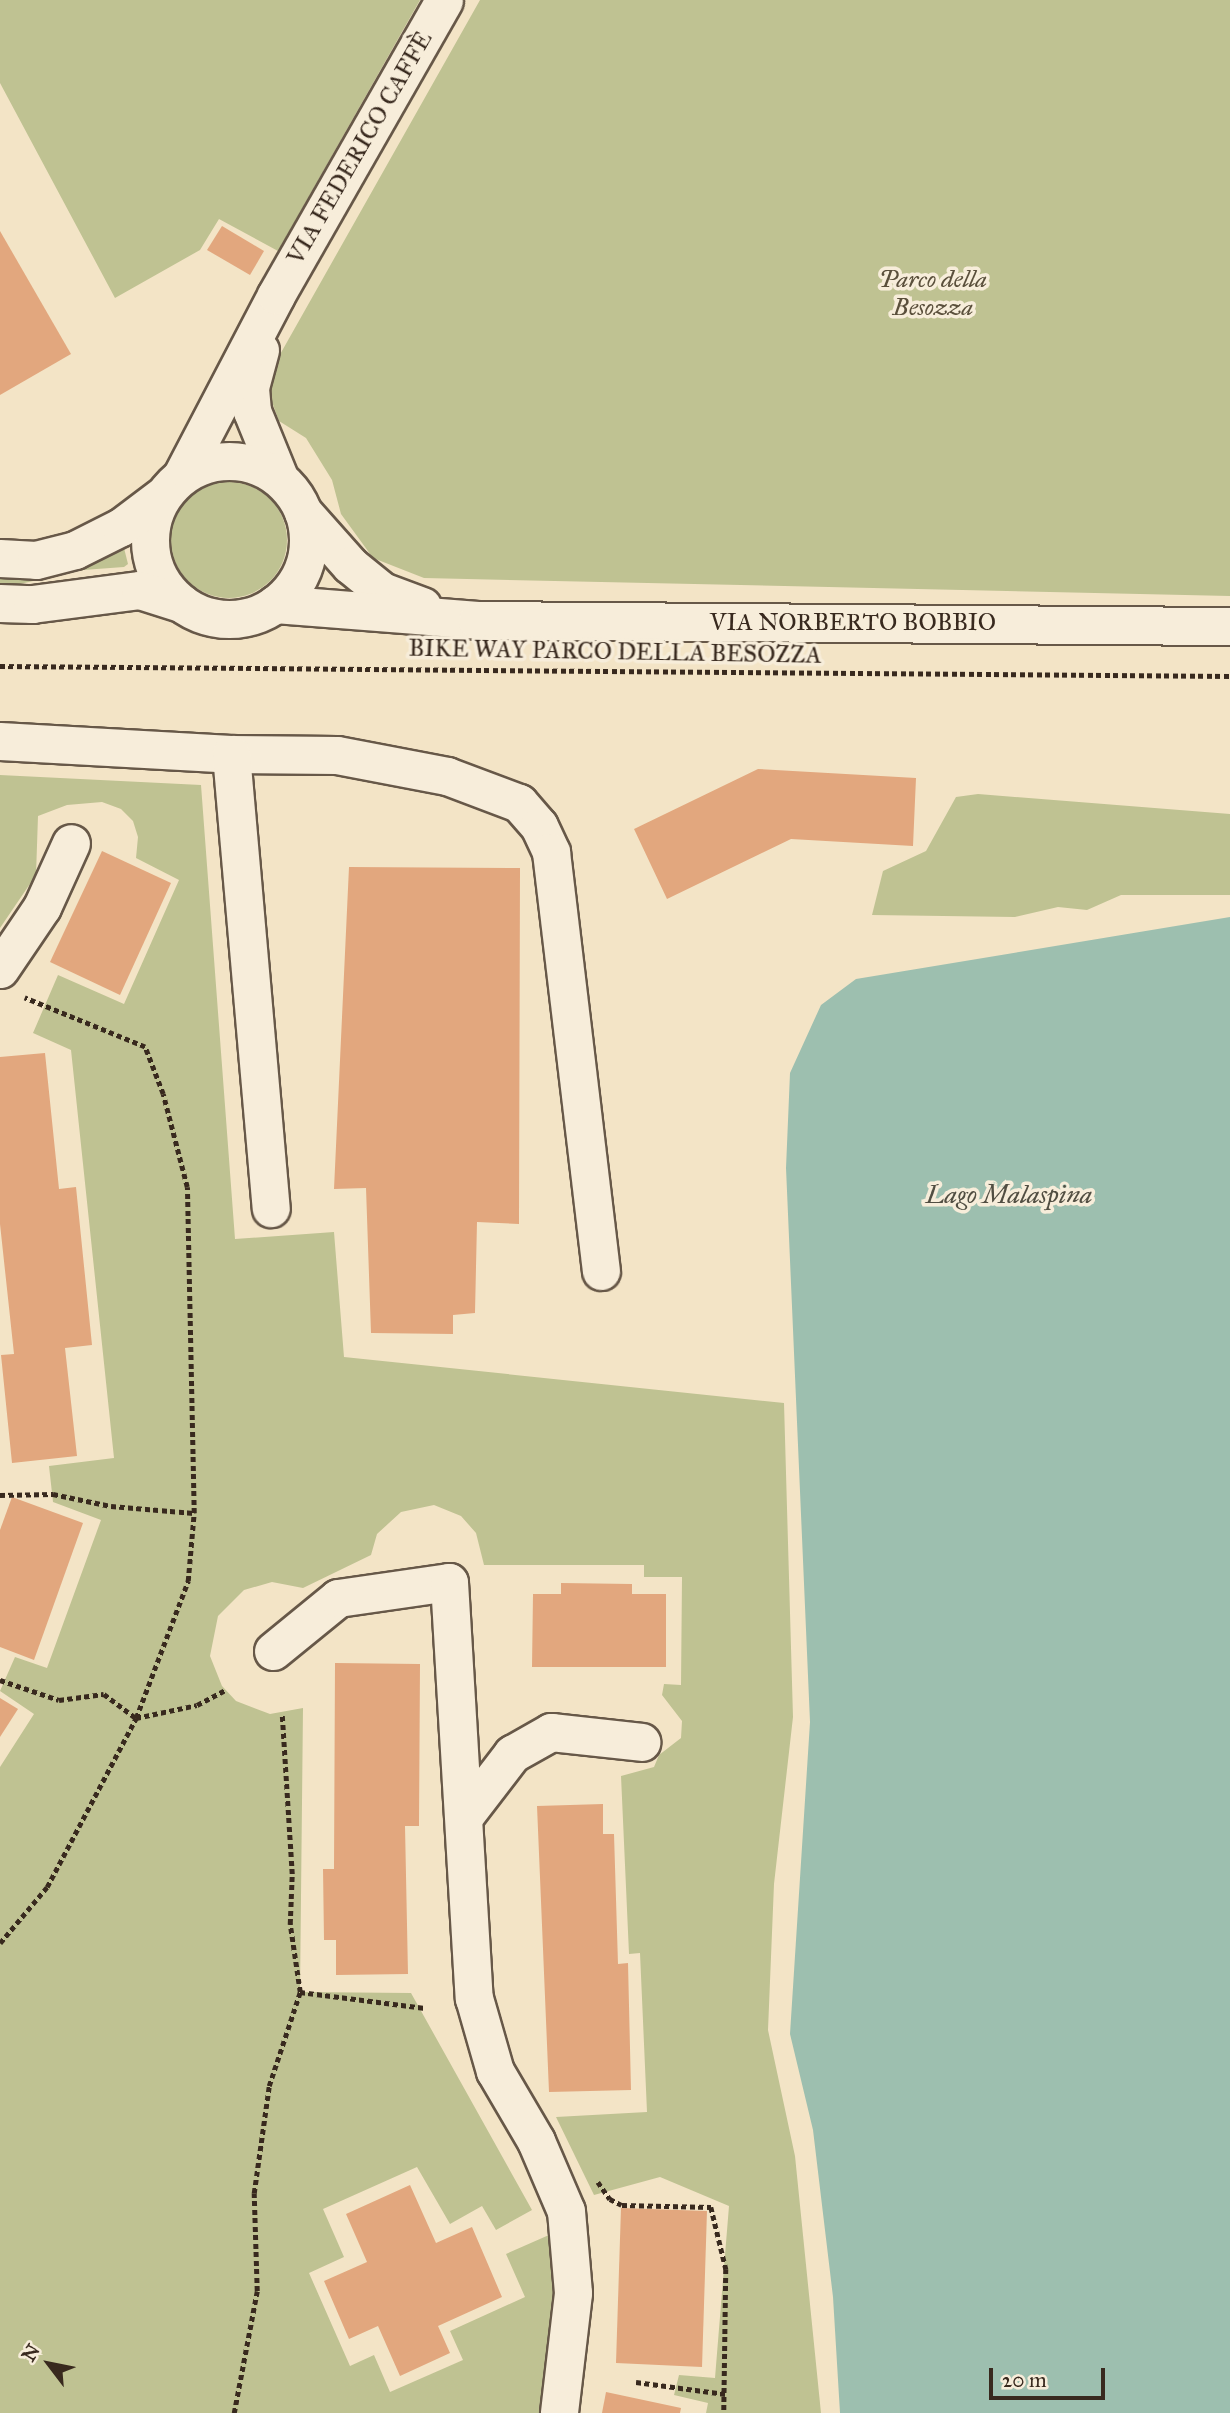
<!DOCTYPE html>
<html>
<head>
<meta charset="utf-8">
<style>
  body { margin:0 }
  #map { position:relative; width:1230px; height:2413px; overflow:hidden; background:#f3e4c6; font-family:"IM FELL Great Primer",serif }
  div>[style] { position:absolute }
  .green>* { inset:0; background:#bfc292 }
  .round { border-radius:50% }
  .water>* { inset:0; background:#9dbfaf }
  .building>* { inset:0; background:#e2a77e }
  .path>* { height:4.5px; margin-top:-2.25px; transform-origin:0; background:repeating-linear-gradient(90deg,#38291e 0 5px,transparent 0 8.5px) }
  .roads { filter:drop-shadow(2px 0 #675848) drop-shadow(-2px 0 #675848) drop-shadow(0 2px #675848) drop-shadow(0 -2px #675848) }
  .minor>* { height:37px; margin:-18.5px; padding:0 18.5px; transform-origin:18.5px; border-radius:18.5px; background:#f7edda }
  .minor>.ring { margin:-18.5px; padding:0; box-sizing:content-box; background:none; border:37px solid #f7edda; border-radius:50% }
  span { translate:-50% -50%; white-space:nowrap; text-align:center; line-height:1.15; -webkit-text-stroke:7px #f7edda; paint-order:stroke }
  .street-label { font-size:24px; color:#38291e }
  .park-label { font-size:24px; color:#5a4f3b; font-style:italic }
  .water-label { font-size:26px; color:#514e42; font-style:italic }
  .north { position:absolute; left:14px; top:2329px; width:70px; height:70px; -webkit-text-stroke:5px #f7edda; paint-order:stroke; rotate:302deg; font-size:19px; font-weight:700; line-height:28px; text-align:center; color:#38291e }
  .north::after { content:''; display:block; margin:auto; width:24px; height:32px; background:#38291e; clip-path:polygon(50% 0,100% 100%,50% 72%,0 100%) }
  .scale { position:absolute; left:989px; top:2368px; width:116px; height:32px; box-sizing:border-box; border:4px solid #38291e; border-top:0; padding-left:9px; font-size:21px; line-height:24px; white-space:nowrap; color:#38291e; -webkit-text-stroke:5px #f7edda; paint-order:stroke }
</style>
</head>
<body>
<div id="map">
  <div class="green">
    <div style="clip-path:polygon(0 0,420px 0,278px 251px,219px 219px,200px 250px,115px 298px,0 83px)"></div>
    <div style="clip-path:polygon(480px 0,1230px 0,1230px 596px,424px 578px,373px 558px,341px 514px,332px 480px,306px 438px,279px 421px,269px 394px,278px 358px)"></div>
    <div class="round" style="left:171px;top:482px;width:116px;height:116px"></div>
    <div style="clip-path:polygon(122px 540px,128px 564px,124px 567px,83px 570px,15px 585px,0 584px,0 573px)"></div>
    <div style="clip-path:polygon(0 775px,201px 785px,235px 1239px,334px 1232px,344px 1357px,784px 1403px,793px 1717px,774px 1884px,768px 2030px,795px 2156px,821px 2413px,706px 2413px,708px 2403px,674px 2395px,679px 2375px,715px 2378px,729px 2206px,660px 2177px,594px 2195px,556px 2117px,647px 2112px,640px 1953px,629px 1954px,621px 1776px,654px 1767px,659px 1755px,681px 1738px,682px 1721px,662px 1695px,664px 1684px,681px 1685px,682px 1577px,644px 1577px,644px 1565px,484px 1565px,476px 1533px,461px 1516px,434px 1505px,401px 1512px,377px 1534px,371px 1555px,303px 1588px,272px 1582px,244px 1590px,218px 1616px,210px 1656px,222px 1686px,236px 1701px,270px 1714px,303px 1708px,300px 1992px,411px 1993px,532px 2210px,496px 2230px,482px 2206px,450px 2224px,417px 2167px,323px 2209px,344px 2257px,309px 2273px,350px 2366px,374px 2355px,390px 2392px,463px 2360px,450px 2331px,525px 2297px,506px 2254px,549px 2235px,562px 2283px,550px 2413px,0 2413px,0 1767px,34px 1714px,0 1691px,15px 1657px,47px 1668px,101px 1520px,53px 1502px,49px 1466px,114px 1458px,71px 1050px,33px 1033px,58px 975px,124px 1004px,179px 880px,136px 858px,138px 837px,133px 821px,121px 809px,102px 802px,67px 805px,38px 816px,36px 875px,0 928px)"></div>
    <div style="clip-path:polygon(978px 794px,1230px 814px,1230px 895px,1121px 895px,1087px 910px,1058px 907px,1015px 917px,872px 915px,883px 871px,926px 851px,956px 797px)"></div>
  </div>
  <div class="water">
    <div style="clip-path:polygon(1230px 917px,1230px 2413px,840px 2413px,833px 2297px,813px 2130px,790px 2034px,810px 1722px,786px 1168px,790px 1073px,821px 1005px,856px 979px)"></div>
  </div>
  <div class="building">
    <div style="clip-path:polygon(222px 226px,264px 251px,250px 275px,207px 250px)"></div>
    <div style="clip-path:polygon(0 231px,71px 354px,0 395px)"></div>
    <div style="clip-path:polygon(758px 769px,916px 778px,913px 846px,791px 839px,667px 899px,634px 829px)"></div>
    <div style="clip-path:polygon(102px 851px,171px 883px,120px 995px,50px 962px)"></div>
    <div style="clip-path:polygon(349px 867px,520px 868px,519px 1224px,477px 1222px,475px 1313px,453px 1315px,453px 1334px,371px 1333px,366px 1188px,334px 1189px)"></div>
    <div style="clip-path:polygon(45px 1053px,59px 1189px,76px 1187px,92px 1345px,65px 1348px,77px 1456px,12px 1463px,1px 1355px,14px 1354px,0 1224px,0 1057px)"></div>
    <div style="clip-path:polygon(12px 1497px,83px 1523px,34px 1660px,0 1647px,0 1530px)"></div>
    <div style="clip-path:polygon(561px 1583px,632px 1584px,632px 1594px,666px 1594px,666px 1667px,532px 1667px,533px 1594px,561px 1594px)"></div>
    <div style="clip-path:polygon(335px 1663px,420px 1664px,419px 1826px,405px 1826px,408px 1974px,336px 1975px,336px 1940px,324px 1940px,323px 1869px,334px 1869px)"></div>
    <div style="clip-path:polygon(0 1698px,18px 1709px,0 1737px)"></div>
    <div style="clip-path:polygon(603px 1804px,603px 1834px,614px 1834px,618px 1964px,628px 1963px,631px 2090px,549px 2092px,537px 1806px)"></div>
    <div style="clip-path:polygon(410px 2185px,436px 2243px,472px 2227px,502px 2297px,438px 2326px,450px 2353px,400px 2376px,378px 2326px,349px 2339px,324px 2281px,367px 2262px,346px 2214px)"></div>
    <div style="clip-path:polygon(621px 2208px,707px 2211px,702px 2367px,616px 2363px)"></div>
    <div style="clip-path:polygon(606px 2392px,681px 2408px,680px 2413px,602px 2413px)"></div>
  </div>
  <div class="path">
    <div style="left:0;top:666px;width:1230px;rotate:0.47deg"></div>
    <div style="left:0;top:1495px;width:53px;rotate:-1.1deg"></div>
    <div style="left:53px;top:1494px;width:59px;rotate:11.7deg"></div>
    <div style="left:111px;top:1506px;width:83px;rotate:4.8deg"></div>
    <div style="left:0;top:1680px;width:62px;rotate:18.7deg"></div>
    <div style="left:59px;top:1700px;width:45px;rotate:-7.6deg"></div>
    <div style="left:104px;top:1694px;width:40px;rotate:37deg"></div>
    <div style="left:136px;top:1718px;width:62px;rotate:-12deg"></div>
    <div style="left:197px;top:1705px;width:32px;rotate:-28deg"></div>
    <div style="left:0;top:1943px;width:73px;rotate:-50deg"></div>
    <div style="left:47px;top:1887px;width:191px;rotate:-62.2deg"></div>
    <div style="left:136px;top:1718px;width:147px;rotate:-69.2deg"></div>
    <div style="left:188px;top:1581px;width:68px;rotate:-85deg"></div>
    <div style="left:194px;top:1513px;width:326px;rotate:-91.2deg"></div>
    <div style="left:187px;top:1187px;width:96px;rotate:-104.5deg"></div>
    <div style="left:163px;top:1094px;width:50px;rotate:-111deg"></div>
    <div style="left:145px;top:1047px;width:130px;rotate:-157.8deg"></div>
    <div style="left:300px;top:1992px;width:126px;rotate:7.3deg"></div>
    <div style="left:598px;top:2182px;width:21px;rotate:55deg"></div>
    <div style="left:610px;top:2199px;width:13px;rotate:27deg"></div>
    <div style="left:622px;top:2205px;width:89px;rotate:1.3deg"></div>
    <div style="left:711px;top:2207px;width:64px;rotate:76.4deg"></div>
    <div style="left:726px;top:2269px;width:144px;rotate:90.8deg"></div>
    <div style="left:636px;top:2382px;width:90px;rotate:7.7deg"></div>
    <div style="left:234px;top:2413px;width:124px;rotate:-79.3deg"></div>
    <div style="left:257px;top:2291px;width:98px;rotate:-91.8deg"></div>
    <div style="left:254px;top:2193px;width:108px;rotate:-82deg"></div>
    <div style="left:269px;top:2086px;width:99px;rotate:-71.7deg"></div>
    <div style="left:300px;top:1992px;width:69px;rotate:-98.4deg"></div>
    <div style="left:290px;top:1924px;width:50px;rotate:-87.7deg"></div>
    <div style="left:292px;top:1874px;width:161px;rotate:-93.6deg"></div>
  </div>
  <div class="roads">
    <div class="minor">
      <div style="left:260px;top:350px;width:39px;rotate:105deg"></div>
      <div style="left:250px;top:388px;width:23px;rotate:85deg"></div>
      <div style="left:252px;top:411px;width:71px;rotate:67.8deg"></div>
      <div class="ring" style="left:150px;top:461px;width:121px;height:121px"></div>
      <div style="left:182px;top:475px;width:203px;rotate:-62.4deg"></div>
      <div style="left:276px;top:295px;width:339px;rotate:-60.3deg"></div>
      <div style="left:303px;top:512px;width:71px;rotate:48.4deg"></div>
      <div style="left:350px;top:565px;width:41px;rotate:39.1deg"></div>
      <div style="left:382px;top:591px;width:43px;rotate:20.6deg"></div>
      <div style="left:0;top:558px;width:36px;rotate:3deg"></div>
      <div style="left:36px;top:560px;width:40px;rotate:-14.4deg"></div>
      <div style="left:75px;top:550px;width:51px;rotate:-26.6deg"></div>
      <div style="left:121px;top:527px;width:51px;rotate:-37.1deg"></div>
      <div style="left:0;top:603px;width:32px;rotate:2deg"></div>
      <div style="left:32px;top:604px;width:109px;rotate:-7.4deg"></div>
      <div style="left:140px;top:590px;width:43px;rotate:17.6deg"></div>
      <div style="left:275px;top:604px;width:203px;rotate:4.5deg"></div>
      <div style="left:477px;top:620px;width:753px;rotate:0.46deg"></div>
      <div style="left:0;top:741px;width:231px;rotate:3.2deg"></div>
      <div style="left:231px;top:754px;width:106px;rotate:0.5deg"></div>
      <div style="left:337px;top:755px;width:112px;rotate:10.8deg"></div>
      <div style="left:447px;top:776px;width:77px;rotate:20.6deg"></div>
      <div style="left:519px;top:803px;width:30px;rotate:49deg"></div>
      <div style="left:539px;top:826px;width:29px;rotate:65deg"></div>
      <div style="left:551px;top:852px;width:422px;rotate:83.2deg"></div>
      <div style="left:231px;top:754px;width:456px;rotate:85deg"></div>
      <div style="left:0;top:969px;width:75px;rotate:-55.9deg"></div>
      <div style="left:42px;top:907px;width:70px;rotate:-65.6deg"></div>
      <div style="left:273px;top:1651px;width:84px;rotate:-39.2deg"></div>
      <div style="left:338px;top:1598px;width:112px;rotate:-8.2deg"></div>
      <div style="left:449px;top:1582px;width:417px;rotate:86.6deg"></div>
      <div style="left:474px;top:1998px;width:76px;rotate:74deg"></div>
      <div style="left:495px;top:2071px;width:81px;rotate:59.6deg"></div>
      <div style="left:536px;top:2141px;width:76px;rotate:66.8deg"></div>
      <div style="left:566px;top:2211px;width:82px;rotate:85.1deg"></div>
      <div style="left:573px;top:2293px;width:121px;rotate:96.7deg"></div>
      <div style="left:466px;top:1814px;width:76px;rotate:-52.5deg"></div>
      <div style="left:512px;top:1754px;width:45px;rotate:-29.4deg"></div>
      <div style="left:551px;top:1732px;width:91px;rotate:6.3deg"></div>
    </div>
  </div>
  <div class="street-label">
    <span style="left:360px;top:148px;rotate:-60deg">VIA FEDERICO CAFFÈ</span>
    <span style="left:853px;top:623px">VIA NORBERTO BOBBIO</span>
    <span style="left:615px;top:652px;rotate:1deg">BIKE WAY PARCO DELLA BESOZZA</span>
  </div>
  <div class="park-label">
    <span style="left:933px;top:294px">Parco della<br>Besozza</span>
  </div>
  <div class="water-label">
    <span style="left:1009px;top:1195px">Lago Malaspina</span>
  </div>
  <div class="north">N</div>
  <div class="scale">20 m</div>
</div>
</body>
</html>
